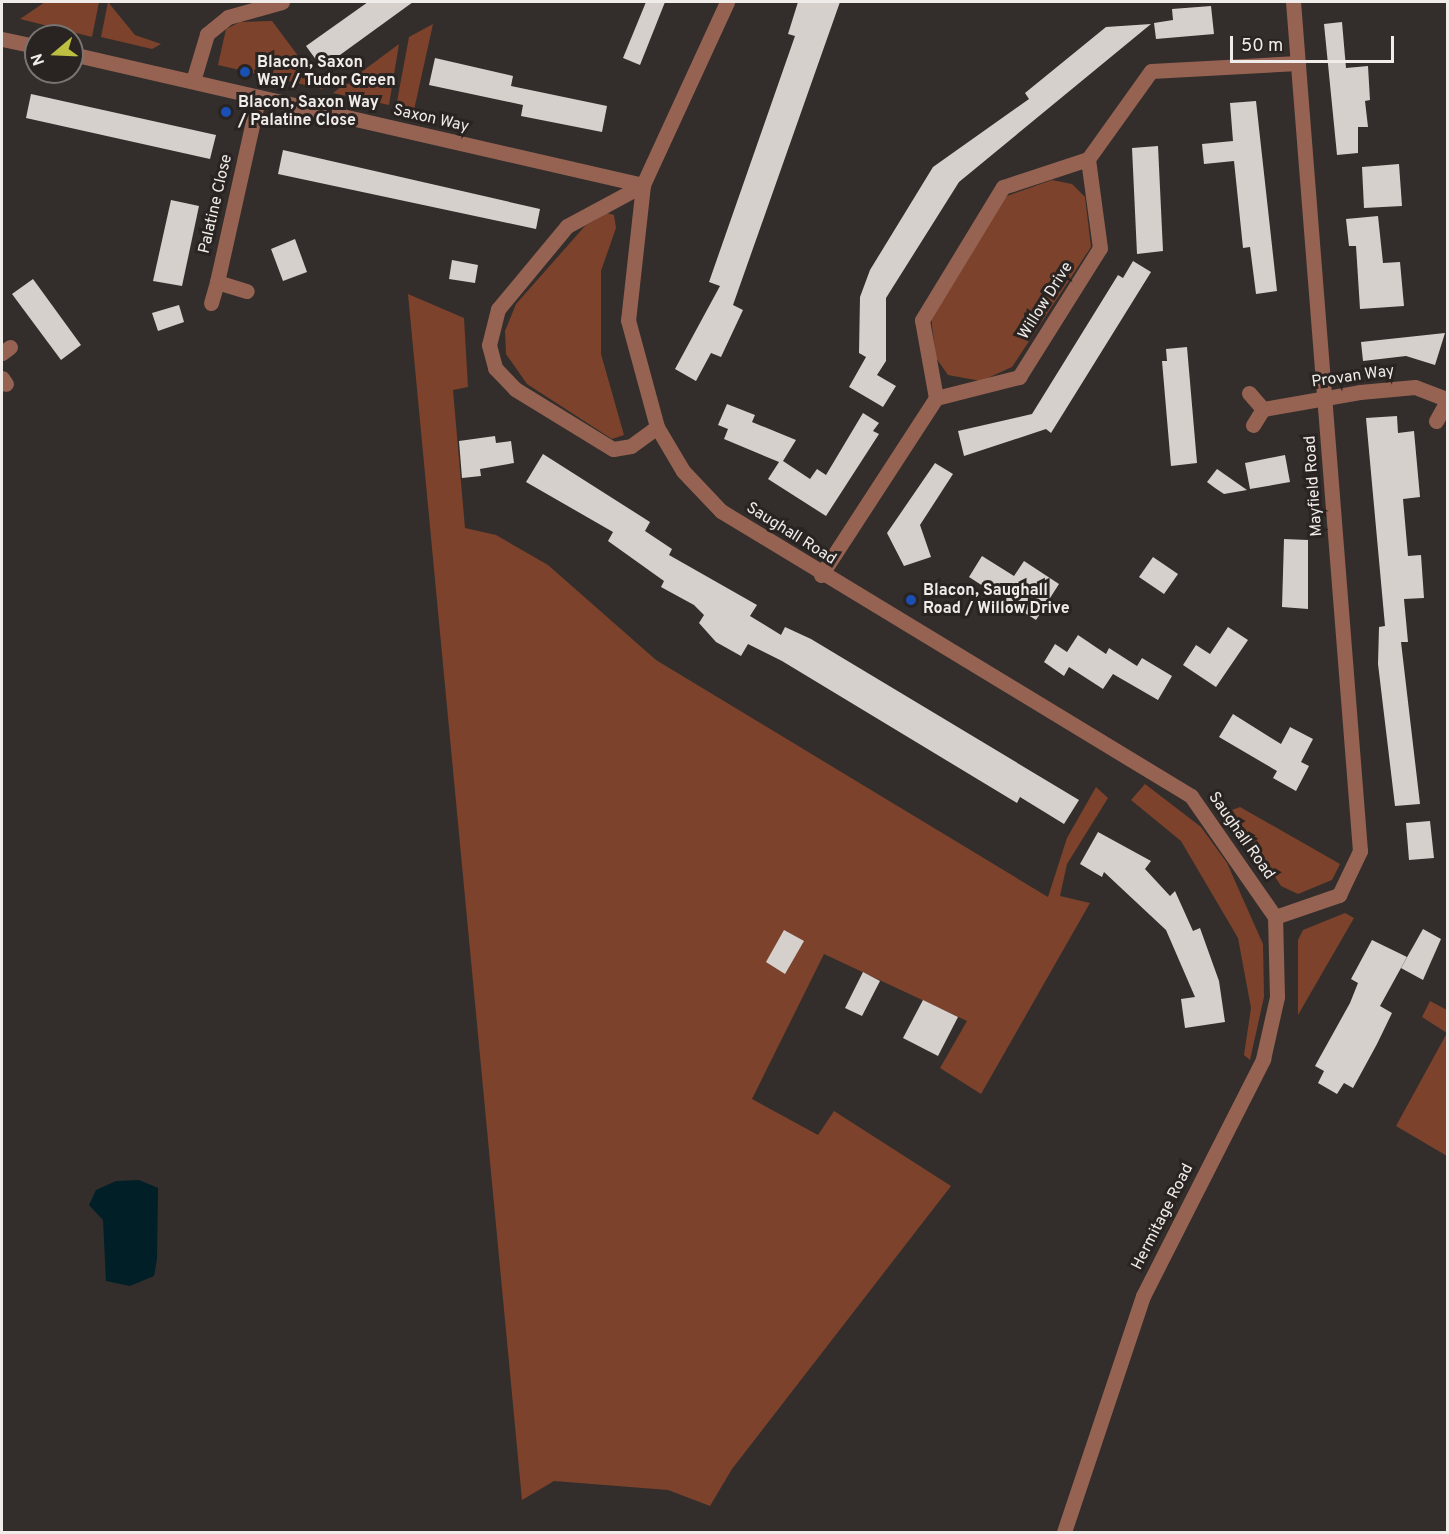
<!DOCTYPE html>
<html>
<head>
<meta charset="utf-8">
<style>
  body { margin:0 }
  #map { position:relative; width:1449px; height:1534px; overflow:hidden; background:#332e2b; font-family:Overpass,sans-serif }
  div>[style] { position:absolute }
  .green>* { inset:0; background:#7c422b }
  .water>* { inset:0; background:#011f27 }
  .building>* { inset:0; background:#d6d0cc }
  .minor>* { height:15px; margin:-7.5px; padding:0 7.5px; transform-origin:7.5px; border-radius:7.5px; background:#966353 }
  .dots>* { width:16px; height:16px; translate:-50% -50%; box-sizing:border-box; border:3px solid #292422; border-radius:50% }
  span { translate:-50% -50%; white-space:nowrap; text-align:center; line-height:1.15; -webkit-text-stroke:6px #292422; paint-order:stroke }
  .poi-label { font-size:16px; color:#efecea; font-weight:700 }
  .left { translate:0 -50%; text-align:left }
  .street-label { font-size:16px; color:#efecea }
  .frame { position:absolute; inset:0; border:3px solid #efecea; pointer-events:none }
  .north { position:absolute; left:24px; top:24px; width:60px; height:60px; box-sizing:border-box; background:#292422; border:2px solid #787472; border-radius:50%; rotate:251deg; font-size:16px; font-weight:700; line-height:24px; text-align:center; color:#efecea }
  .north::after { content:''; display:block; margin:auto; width:21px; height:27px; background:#bdbf43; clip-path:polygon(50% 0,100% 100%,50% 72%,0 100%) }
  .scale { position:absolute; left:1230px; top:36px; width:164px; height:27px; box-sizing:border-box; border:3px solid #efecea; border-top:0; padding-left:8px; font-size:18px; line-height:21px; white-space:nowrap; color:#efecea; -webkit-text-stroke:4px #292422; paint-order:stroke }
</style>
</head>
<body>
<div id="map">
  <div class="green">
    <div style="clip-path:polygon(45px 2px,99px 2px,92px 37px,20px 19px)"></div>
    <div style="clip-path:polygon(108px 2px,135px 35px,161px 44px,152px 49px,101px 37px)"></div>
    <div style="clip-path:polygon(272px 21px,323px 89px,218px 65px,226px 29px,240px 22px)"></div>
    <div style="clip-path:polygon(433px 24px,414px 110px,396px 107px,409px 37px)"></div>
    <div style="clip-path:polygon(399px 44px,389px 105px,333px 93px)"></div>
    <div style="clip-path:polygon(1052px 180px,1072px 184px,1085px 197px,1091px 247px,1012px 367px,981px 381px,948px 375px,936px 358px,931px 317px,1004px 197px)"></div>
    <div style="clip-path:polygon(607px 213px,614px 215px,616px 228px,601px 271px,601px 354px,624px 435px,612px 439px,527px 384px,506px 354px,505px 331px,516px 304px,585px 226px)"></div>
    <div style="clip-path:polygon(408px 294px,464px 318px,468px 387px,453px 390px,465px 528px,496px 535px,548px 565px,656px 660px,1048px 897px,1067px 838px,1096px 787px,1108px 798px,1067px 864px,1060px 896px,1090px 903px,981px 1094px,940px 1068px,967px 1021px,824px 954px,752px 1099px,818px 1135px,834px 1111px,951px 1186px,732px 1469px,710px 1506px,668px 1490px,554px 1481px,522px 1500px)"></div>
    <div style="clip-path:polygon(1145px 784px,1201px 827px,1227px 863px,1263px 944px,1264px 997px,1250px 1060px,1244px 1055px,1251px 1008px,1238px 938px,1181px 841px,1131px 800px)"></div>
    <div style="clip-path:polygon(1240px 807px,1340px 864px,1332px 880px,1298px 894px,1281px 886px,1232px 810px)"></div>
    <div style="clip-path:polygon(1345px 913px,1354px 918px,1298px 1015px,1298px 940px,1303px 930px)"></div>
    <div style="clip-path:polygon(1430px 1001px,1447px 1010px,1447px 1156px,1396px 1126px,1447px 1033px,1422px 1017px)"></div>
  </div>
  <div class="water">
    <div style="clip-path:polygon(139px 1180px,158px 1188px,157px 1259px,154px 1276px,130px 1286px,106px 1281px,103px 1220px,89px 1205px,96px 1190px,116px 1181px)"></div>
  </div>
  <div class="building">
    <div style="clip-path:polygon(368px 2px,413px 2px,322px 68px,306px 46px)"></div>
    <div style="clip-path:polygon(646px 2px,665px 2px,640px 65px,623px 58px)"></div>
    <div style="clip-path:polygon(798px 2px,840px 2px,733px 305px,743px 310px,721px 357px,711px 353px,696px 381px,675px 369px,720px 286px,709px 282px,795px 36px,788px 34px)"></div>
    <div style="clip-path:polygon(1211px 6px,1214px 34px,1156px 39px,1154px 23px,1173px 20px,1172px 9px)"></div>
    <div style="clip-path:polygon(1342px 22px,1346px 68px,1368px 66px,1370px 100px,1365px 101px,1368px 127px,1358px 127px,1358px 153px,1337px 155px,1324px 24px)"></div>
    <div style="clip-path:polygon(1151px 24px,959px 182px,886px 298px,886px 361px,877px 375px,896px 386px,883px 407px,849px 387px,866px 357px,859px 353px,860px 297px,870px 270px,933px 167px,1029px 99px,1025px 93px,1106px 27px)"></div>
    <div style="clip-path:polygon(435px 58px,513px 76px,511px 86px,607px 106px,602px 132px,521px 116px,523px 105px,429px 85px)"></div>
    <div style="clip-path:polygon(31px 94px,216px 135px,210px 159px,26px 118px)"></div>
    <div style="clip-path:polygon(1256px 101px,1277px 291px,1256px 294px,1250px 247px,1243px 248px,1234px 161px,1204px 164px,1202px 144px,1233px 141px,1230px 103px)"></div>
    <div style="clip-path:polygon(1158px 146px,1163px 251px,1137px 254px,1132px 148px)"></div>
    <div style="clip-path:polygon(283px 150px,540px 209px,536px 229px,278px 174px)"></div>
    <div style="clip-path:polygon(1399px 164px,1402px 206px,1364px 208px,1362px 167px)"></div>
    <div style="clip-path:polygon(171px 200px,199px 206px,182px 286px,153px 281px)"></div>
    <div style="clip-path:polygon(1378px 216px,1383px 263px,1400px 262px,1404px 306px,1360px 309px,1356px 246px,1349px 246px,1346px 219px)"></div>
    <div style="clip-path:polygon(295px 239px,307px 272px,283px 281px,271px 249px)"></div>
    <div style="clip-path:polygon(452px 260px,478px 265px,475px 283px,449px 279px)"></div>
    <div style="clip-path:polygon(1133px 261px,1151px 272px,1051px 433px,1046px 429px,964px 456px,958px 431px,1032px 414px,1118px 275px,1123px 278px)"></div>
    <div style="clip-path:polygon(33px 279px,81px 345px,61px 360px,12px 294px)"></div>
    <div style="clip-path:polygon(179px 305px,184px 322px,158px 331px,152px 313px)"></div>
    <div style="clip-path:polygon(1445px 333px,1435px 365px,1406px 356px,1363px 361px,1361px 342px)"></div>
    <div style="clip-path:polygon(1187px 347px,1197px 463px,1171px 466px,1162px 361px,1167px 361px,1166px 349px)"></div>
    <div style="clip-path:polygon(727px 404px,755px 415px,752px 422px,796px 440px,783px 461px,810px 479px,817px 469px,826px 475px,863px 413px,879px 423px,873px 431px,879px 434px,826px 516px,768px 479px,779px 462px,724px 439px,728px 429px,718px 425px)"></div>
    <div style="clip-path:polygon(1397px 416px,1398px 433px,1414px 431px,1420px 497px,1403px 499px,1408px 556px,1421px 555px,1424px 598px,1404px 599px,1408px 642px,1401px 642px,1420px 804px,1395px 806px,1378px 664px,1379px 627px,1385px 626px,1366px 418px)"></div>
    <div style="clip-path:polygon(495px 436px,496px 443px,511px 441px,514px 463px,480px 469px,481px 476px,462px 478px,459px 441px)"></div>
    <div style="clip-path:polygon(543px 454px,650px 522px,645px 531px,672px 549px,669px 555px,757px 605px,750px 616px,781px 635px,785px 627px,811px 639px,1079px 800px,1064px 824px,1020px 797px,1017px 803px,782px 661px,748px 644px,741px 656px,716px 642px,699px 623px,704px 615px,694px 605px,661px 587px,664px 581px,608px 541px,613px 532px,526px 482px)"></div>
    <div style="clip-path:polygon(1285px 455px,1290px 482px,1250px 489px,1245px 463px)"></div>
    <div style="clip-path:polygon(935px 463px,953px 474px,920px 525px,931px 557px,904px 566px,887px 533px)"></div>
    <div style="clip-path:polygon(1217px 469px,1247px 490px,1224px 494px,1215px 488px,1207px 482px)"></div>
    <div style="clip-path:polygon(1284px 539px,1308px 540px,1308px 609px,1282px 607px)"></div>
    <div style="clip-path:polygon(982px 556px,1014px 576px,1024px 561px,1059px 584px,1036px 620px,969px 577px)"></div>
    <div style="clip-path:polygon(1153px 557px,1178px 574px,1164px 594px,1139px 577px)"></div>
    <div style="clip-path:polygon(1228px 627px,1248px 640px,1216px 687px,1183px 665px,1196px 645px,1210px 654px)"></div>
    <div style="clip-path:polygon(1078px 635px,1106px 654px,1109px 648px,1137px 666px,1142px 658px,1172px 676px,1158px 700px,1113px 674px,1103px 689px,1069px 667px,1064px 676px,1044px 662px,1055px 644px,1067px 652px)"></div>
    <div style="clip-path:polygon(1233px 714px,1281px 744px,1290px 727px,1313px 739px,1301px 762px,1309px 766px,1296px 791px,1273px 778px,1277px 771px,1219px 737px)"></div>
    <div style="clip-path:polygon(1430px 821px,1434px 858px,1409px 860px,1406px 823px)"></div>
    <div style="clip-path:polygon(1098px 832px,1151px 861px,1145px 869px,1170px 896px,1175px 891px,1193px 931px,1200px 928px,1219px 981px,1225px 1022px,1185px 1028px,1181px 999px,1195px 997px,1166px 930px,1104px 872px,1102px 877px,1080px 864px)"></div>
    <div style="clip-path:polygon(1423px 929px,1441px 939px,1423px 980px,1401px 968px)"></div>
    <div style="clip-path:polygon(784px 930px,804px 941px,785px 974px,766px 962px)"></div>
    <div style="clip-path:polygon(1372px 940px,1407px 957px,1380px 1006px,1392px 1013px,1377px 1044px,1353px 1088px,1344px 1083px,1337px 1094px,1318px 1083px,1324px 1071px,1315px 1066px,1350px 1003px,1358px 983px,1351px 979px)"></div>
    <div style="clip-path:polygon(863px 972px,880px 981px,862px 1016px,845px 1008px)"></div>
    <div style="clip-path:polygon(923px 1000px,958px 1017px,938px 1056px,903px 1038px)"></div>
  </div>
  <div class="minor">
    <div style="left:727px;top:2px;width:201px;rotate:114.7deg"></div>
    <div style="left:643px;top:185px;width:136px;rotate:96.3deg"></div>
    <div style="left:628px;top:320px;width:111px;rotate:74.8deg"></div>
    <div style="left:657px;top:427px;width:51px;rotate:59.4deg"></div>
    <div style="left:683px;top:471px;width:55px;rotate:46.5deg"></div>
    <div style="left:721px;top:511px;width:550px;rotate:31.23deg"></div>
    <div style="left:1191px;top:796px;width:147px;rotate:55.2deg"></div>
    <div style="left:2px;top:39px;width:35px;rotate:12deg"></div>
    <div style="left:72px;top:54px;width:586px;rotate:12.92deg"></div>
    <div style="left:193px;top:81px;width:49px;rotate:-73.4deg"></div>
    <div style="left:207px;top:34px;width:27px;rotate:-39deg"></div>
    <div style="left:228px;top:17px;width:56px;rotate:-15.5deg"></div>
    <div style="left:643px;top:185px;width:86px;rotate:151.7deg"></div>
    <div style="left:567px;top:226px;width:108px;rotate:129.7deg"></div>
    <div style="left:498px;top:309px;width:37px;rotate:104deg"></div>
    <div style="left:489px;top:345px;width:24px;rotate:75deg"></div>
    <div style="left:495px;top:368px;width:29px;rotate:46deg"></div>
    <div style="left:515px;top:389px;width:115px;rotate:31.5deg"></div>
    <div style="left:613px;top:449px;width:18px;rotate:-9deg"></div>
    <div style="left:631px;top:446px;width:32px;rotate:-36deg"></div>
    <div style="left:217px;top:282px;width:188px;rotate:-77.4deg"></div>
    <div style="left:211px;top:303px;width:22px;rotate:-74deg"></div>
    <div style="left:217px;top:282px;width:31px;rotate:17deg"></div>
    <div style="left:2px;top:353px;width:10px;rotate:-37deg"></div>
    <div style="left:2px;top:378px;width:7px;rotate:56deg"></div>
    <div style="left:1249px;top:393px;width:21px;rotate:49deg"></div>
    <div style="left:936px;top:398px;width:79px;rotate:-100.2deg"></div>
    <div style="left:922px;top:320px;width:156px;rotate:-58.7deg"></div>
    <div style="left:1003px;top:187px;width:89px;rotate:-18.2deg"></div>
    <div style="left:1436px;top:421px;width:25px;rotate:-61deg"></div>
    <div style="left:1253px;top:425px;width:19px;rotate:-58deg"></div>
    <div style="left:1263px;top:409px;width:98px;rotate:-9.9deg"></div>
    <div style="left:1360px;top:392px;width:55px;rotate:-5.2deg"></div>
    <div style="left:1415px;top:387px;width:34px;rotate:21deg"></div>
    <div style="left:821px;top:575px;width:211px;rotate:-57deg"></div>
    <div style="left:936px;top:398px;width:86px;rotate:-14.2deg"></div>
    <div style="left:1019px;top:377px;width:152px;rotate:-57.9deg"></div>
    <div style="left:1100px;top:248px;width:90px;rotate:-97.7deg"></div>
    <div style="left:1088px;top:159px;width:108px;rotate:-54.4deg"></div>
    <div style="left:1151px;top:71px;width:147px;rotate:-3.1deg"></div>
    <div style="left:1275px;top:917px;width:68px;rotate:-19deg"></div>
    <div style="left:1339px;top:895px;width:49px;rotate:-64.5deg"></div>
    <div style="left:1360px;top:851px;width:852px;rotate:-94.51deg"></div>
    <div style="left:1064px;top:1532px;width:249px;rotate:-71.5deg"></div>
    <div style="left:1143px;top:1296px;width:266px;rotate:-63.1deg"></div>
    <div style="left:1263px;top:1059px;width:64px;rotate:-77.3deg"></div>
    <div style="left:1277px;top:997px;width:80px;rotate:-91.4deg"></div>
  </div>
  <div class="dots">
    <div style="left:245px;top:72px;background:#1a4fb4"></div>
    <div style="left:226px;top:112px;background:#1a4fb4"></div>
    <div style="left:911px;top:600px;background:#1a4fb4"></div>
  </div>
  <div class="poi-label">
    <span class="left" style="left:257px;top:72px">Blacon, Saxon<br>Way / Tudor Green</span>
    <span class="left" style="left:238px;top:112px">Blacon, Saxon Way<br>/ Palatine Close</span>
    <span class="left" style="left:923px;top:600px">Blacon, Saughall<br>Road / Willow Drive</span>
  </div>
  <div class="street-label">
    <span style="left:431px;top:119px;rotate:13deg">Saxon Way</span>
    <span style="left:216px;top:204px;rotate:-77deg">Palatine Close</span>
    <span style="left:1046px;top:301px;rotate:-58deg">Willow Drive</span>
    <span style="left:1353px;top:377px;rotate:-8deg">Provan Way</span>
    <span style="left:1314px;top:486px;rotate:-94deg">Mayfield Road</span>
    <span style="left:791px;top:534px;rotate:32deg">Saughall Road</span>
    <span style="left:1241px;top:836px;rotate:55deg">Saughall Road</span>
    <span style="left:1163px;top:1217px;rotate:-63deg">Hermitage Road</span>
  </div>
  <div class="frame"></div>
  <div class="north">N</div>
  <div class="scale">50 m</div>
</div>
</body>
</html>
